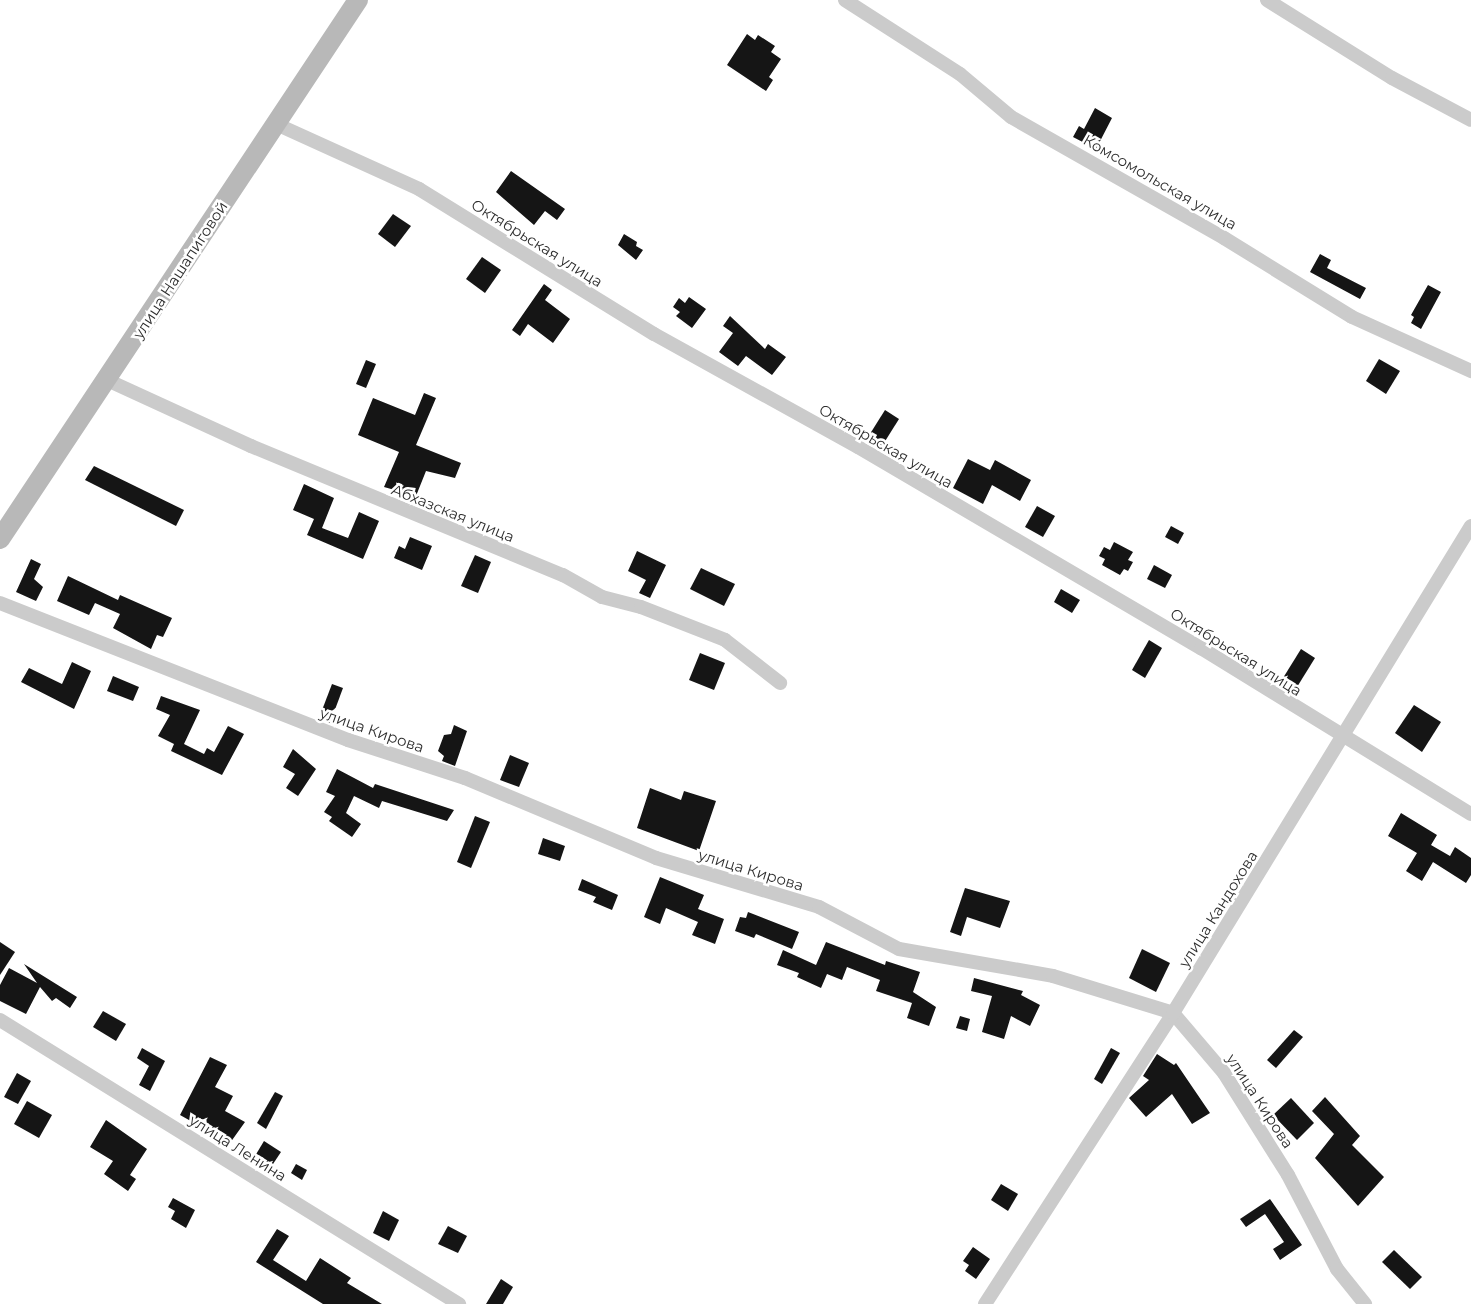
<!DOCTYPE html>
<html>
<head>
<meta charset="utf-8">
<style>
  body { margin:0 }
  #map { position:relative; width:1471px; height:1304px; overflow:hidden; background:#fff; font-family:Montserrat,sans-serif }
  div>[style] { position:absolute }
  .building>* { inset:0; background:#151515 }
  .street>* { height:14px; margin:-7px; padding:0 7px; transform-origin:7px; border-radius:7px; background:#cbcbcb }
  .secondary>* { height:20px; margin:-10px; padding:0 10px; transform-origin:10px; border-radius:10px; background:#b8b8b8 }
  span { translate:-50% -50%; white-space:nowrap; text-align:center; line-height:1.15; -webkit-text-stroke:5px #fff; paint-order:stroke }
  .street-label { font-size:15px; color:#2e2e2e }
</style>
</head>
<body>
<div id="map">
  <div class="building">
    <div style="clip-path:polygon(747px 34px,755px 40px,758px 35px,775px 46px,771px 52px,781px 59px,769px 77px,773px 80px,766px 91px,727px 65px)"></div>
    <div style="clip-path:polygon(1095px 108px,1112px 118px,1096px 149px,1073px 137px,1079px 126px,1084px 129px)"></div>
    <div style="clip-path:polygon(511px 171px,565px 209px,557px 220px,545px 211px,534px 225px,496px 192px)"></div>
    <div style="clip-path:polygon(393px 214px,411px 226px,395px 247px,378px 234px)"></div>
    <div style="clip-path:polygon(624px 234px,637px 242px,636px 246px,643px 250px,636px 260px,618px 245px)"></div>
    <div style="clip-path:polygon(1320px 254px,1331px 260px,1327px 268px,1366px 288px,1360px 299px,1310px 272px)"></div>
    <div style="clip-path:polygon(482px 257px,501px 270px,485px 293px,466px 279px)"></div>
    <div style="clip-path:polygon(544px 284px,552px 290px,545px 300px,570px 319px,553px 343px,528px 324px,520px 336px,512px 330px)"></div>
    <div style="clip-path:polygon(1428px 285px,1441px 292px,1421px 329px,1411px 323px,1414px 317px,1411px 315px)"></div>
    <div style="clip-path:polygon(689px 297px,706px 309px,692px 328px,676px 316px,680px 312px,673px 307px,679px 298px,685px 303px)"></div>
    <div style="clip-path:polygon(730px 316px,765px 349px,768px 344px,786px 357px,772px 375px,746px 356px,738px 366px,719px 352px,733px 333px,723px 326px)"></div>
    <div style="clip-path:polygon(1379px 359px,1400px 371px,1386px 394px,1366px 381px)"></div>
    <div style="clip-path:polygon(366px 360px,376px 364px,366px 388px,356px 384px)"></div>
    <div style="clip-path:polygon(424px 393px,436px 398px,416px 445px,461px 463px,455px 478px,426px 471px,416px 496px,384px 487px,399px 452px,358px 435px,373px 398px,415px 415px)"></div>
    <div style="clip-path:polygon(885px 410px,899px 419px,882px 446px,868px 437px)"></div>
    <div style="clip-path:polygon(968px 459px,990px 470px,995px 460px,1031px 480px,1020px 501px,992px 485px,983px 504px,953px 488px)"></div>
    <div style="clip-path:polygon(94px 466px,184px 510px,176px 526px,85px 480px)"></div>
    <div style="clip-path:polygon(304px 484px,334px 498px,322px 528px,348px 538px,359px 512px,379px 521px,363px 559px,307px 535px,314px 519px,293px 510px)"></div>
    <div style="clip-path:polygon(1037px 506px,1055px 516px,1043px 537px,1025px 527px)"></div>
    <div style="clip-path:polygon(1171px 526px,1184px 533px,1178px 544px,1165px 537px)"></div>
    <div style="clip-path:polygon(410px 537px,432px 546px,422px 570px,394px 558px,399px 546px,405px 549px)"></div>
    <div style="clip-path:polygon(1114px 542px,1133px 552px,1128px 560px,1133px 562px,1128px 571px,1124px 569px,1120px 575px,1102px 565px,1105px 559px,1099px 556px,1104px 547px,1110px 550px)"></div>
    <div style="clip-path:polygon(637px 551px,666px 565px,650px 598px,639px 593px,646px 580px,628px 571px)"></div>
    <div style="clip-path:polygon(475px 555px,491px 562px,478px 593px,461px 586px)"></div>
    <div style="clip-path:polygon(31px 559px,41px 564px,34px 579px,43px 587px,36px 601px,16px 592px)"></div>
    <div style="clip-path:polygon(1154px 565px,1172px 575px,1165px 588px,1147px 579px)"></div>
    <div style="clip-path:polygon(701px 568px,735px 584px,724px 606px,690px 589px)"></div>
    <div style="clip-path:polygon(68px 576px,118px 600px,120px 595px,172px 618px,163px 637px,157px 635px,151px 649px,113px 628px,120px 614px,95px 603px,89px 615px,57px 601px)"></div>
    <div style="clip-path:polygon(1061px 589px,1080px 600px,1072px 613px,1054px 602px)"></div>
    <div style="clip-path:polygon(1149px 640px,1162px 648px,1145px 678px,1132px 670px)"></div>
    <div style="clip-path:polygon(1301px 649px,1315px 658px,1297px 687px,1283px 678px)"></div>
    <div style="clip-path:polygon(700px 653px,725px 663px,714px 690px,689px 680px)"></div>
    <div style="clip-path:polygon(72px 662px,91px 671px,74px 709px,21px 682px,29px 668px,62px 684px)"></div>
    <div style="clip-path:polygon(113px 676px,139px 687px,133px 701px,107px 691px)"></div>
    <div style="clip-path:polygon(332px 684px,343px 688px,330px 723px,319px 718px)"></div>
    <div style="clip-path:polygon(161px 696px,200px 710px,184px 744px,204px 754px,207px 748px,214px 752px,228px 726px,244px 734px,222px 775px,171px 751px,174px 744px,158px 736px,170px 715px,156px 709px)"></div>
    <div style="clip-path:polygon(1414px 705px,1441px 722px,1422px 752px,1395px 733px)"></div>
    <div style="clip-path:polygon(454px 725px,467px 731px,455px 766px,442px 761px,444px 756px,438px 751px,444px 735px,451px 734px)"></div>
    <div style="clip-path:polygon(293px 749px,316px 769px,298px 796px,286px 788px,295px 774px,283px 767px)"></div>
    <div style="clip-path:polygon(510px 755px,529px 763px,519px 787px,500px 780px)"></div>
    <div style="clip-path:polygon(337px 769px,373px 788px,375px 784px,454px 810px,447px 821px,382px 801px,379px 808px,354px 796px,346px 813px,361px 824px,352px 837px,329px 821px,332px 817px,324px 812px,335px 796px,326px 792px)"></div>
    <div style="clip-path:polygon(650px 788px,681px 800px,684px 791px,716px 801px,699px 851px,637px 828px)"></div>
    <div style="clip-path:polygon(1401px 813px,1437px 835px,1431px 845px,1450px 856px,1455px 847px,1471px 858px,1471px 875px,1466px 883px,1433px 862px,1422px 881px,1406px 871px,1417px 853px,1388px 836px)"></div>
    <div style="clip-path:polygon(475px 816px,490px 822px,471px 868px,457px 862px)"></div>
    <div style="clip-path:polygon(543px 838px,565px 846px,560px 861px,538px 854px)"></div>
    <div style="clip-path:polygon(660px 877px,704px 895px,698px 909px,724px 919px,715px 944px,692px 935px,698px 922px,666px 908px,660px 924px,644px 917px)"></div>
    <div style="clip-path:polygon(582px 879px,618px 895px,612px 910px,593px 902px,596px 897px,578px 890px)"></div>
    <div style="clip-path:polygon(965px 888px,1010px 901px,1000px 928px,967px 917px,961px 936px,950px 932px)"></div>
    <div style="clip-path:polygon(748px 912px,799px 932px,792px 949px,756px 934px,754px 938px,735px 931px,740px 917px,746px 918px)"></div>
    <div style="clip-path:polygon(0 942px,15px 952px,0 975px)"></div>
    <div style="clip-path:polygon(826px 942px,885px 965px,886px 961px,920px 972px,913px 992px,936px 1007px,929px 1026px,907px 1018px,912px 1003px,876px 991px,880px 980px,847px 967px,842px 980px,827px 974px,821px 988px,797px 977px,799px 973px,777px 965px,783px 950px,816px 965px)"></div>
    <div style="clip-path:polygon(1142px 949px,1170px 963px,1156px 992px,1129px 978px)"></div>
    <div style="clip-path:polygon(24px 964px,77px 997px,70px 1008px,56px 998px,52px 1001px,40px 987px,26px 1014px,0 1001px,0 985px,9px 968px,37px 983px)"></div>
    <div style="clip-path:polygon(974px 978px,1023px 991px,1021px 995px,1040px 1005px,1030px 1026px,1011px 1016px,1004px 1039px,982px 1032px,992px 996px,971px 991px)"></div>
    <div style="clip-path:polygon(103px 1011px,126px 1024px,116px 1041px,93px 1027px)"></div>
    <div style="clip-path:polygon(960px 1016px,970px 1019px,967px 1031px,956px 1028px)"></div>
    <div style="clip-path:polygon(1294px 1030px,1303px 1037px,1276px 1068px,1267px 1060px)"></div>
    <div style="clip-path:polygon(142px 1048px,165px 1061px,150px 1091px,139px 1085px,149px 1066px,137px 1058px)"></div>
    <div style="clip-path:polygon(1111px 1048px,1120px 1053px,1102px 1084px,1094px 1079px)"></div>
    <div style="clip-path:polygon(1157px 1054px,1174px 1065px,1176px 1063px,1210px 1113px,1192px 1124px,1172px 1094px,1146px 1117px,1129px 1098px,1149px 1080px,1143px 1076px)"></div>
    <div style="clip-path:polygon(210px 1057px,227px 1065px,215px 1087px,233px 1096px,225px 1111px,245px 1122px,230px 1143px,180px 1115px)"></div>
    <div style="clip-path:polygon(17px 1073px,31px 1081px,18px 1104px,4px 1097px)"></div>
    <div style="clip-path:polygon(275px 1092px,283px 1096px,266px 1129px,257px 1123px)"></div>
    <div style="clip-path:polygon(1325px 1097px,1360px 1136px,1352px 1145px,1384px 1177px,1358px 1206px,1315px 1158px,1334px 1134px,1312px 1111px)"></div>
    <div style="clip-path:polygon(1291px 1098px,1314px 1123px,1297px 1140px,1273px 1115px)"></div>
    <div style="clip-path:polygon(27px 1101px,52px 1115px,39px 1138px,14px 1124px)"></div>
    <div style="clip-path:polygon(106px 1120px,147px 1149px,130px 1175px,136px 1179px,128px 1191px,104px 1174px,113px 1161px,90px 1147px)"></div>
    <div style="clip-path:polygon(264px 1141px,281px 1152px,271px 1167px,255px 1156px)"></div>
    <div style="clip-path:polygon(296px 1164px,307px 1170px,302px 1180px,291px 1173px)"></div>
    <div style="clip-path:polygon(1001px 1184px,1018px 1194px,1008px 1211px,991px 1200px)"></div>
    <div style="clip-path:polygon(173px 1198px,195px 1210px,186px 1228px,171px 1219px,175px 1211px,168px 1207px)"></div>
    <div style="clip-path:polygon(1270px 1199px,1302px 1245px,1280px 1260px,1273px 1249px,1284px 1242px,1265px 1214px,1246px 1227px,1240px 1219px)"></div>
    <div style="clip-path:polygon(383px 1211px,399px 1220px,389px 1241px,373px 1233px)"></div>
    <div style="clip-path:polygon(448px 1226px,467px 1236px,458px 1253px,438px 1244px)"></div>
    <div style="clip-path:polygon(277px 1229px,289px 1236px,273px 1260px,306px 1281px,320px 1258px,351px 1278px,347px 1283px,382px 1304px,323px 1304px,256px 1262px)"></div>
    <div style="clip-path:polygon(973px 1247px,990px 1259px,976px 1279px,965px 1271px,969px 1265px,963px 1261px)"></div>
    <div style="clip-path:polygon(1394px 1250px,1422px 1277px,1410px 1289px,1382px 1262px)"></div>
    <div style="clip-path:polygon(501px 1279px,513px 1287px,503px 1304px,486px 1304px)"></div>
  </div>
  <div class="street">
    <div style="left:845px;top:0;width:137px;rotate:32.8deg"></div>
    <div style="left:960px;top:74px;width:67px;rotate:40.1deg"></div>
    <div style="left:1011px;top:117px;width:245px;rotate:29.6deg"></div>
    <div style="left:1224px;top:238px;width:150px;rotate:31.7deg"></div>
    <div style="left:1352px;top:317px;width:131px;rotate:24.4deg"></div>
    <div style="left:1267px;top:0;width:147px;rotate:32deg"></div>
    <div style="left:1392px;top:78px;width:89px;rotate:28deg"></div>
    <div style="left:276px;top:124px;width:157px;rotate:24.4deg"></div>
    <div style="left:419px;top:189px;width:276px;rotate:31.7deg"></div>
    <div style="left:654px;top:334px;width:233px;rotate:29deg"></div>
    <div style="left:858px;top:447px;width:398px;rotate:30.4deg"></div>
    <div style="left:1201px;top:648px;width:317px;rotate:31.6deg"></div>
    <div style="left:107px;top:380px;width:158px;rotate:24.6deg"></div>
    <div style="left:251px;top:446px;width:338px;rotate:22.5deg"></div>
    <div style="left:563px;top:575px;width:45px;rotate:29.4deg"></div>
    <div style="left:602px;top:597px;width:40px;rotate:14.4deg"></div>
    <div style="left:641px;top:607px;width:90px;rotate:21.4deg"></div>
    <div style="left:725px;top:640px;width:70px;rotate:38deg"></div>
    <div style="left:0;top:603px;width:374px;rotate:21.5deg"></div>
    <div style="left:348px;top:740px;width:123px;rotate:18deg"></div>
    <div style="left:465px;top:778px;width:207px;rotate:22.7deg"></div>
    <div style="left:656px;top:858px;width:170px;rotate:16.7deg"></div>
    <div style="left:819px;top:907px;width:90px;rotate:27.7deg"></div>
    <div style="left:899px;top:949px;width:156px;rotate:9.9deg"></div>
    <div style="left:1053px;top:976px;width:126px;rotate:17.1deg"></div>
    <div style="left:1173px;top:1013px;width:79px;rotate:49.6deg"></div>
    <div style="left:1224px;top:1073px;width:120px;rotate:57.9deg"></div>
    <div style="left:1288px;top:1175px;width:106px;rotate:62.5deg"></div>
    <div style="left:1337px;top:1269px;width:45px;rotate:51.3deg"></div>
    <div style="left:0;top:1020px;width:540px;rotate:31.75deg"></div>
    <div style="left:985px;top:1304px;width:346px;rotate:-57.1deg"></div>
    <div style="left:1173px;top:1013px;width:571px;rotate:-58.54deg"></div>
  </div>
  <div class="secondary">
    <div style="left:0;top:539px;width:647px;rotate:-56.41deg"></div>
  </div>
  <div class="street-label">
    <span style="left:1160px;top:182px;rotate:30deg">Комсомольская улица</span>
    <span style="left:537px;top:243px;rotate:32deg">Октябрьская улица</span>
    <span style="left:180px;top:270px;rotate:-57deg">улица Нашапиговой</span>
    <span style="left:886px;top:446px;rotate:30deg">Октябрьская улица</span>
    <span style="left:453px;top:513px;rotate:22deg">Абхазская улица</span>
    <span style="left:1236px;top:652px;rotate:32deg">Октябрьская улица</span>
    <span style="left:372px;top:730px;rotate:19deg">улица Кирова</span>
    <span style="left:751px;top:870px;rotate:17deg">улица Кирова</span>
    <span style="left:1218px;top:909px;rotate:-58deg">улица Кандохова</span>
    <span style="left:1260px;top:1101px;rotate:57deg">улица Кирова</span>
    <span style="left:238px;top:1148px;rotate:32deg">улица Ленина</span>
  </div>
</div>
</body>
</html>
